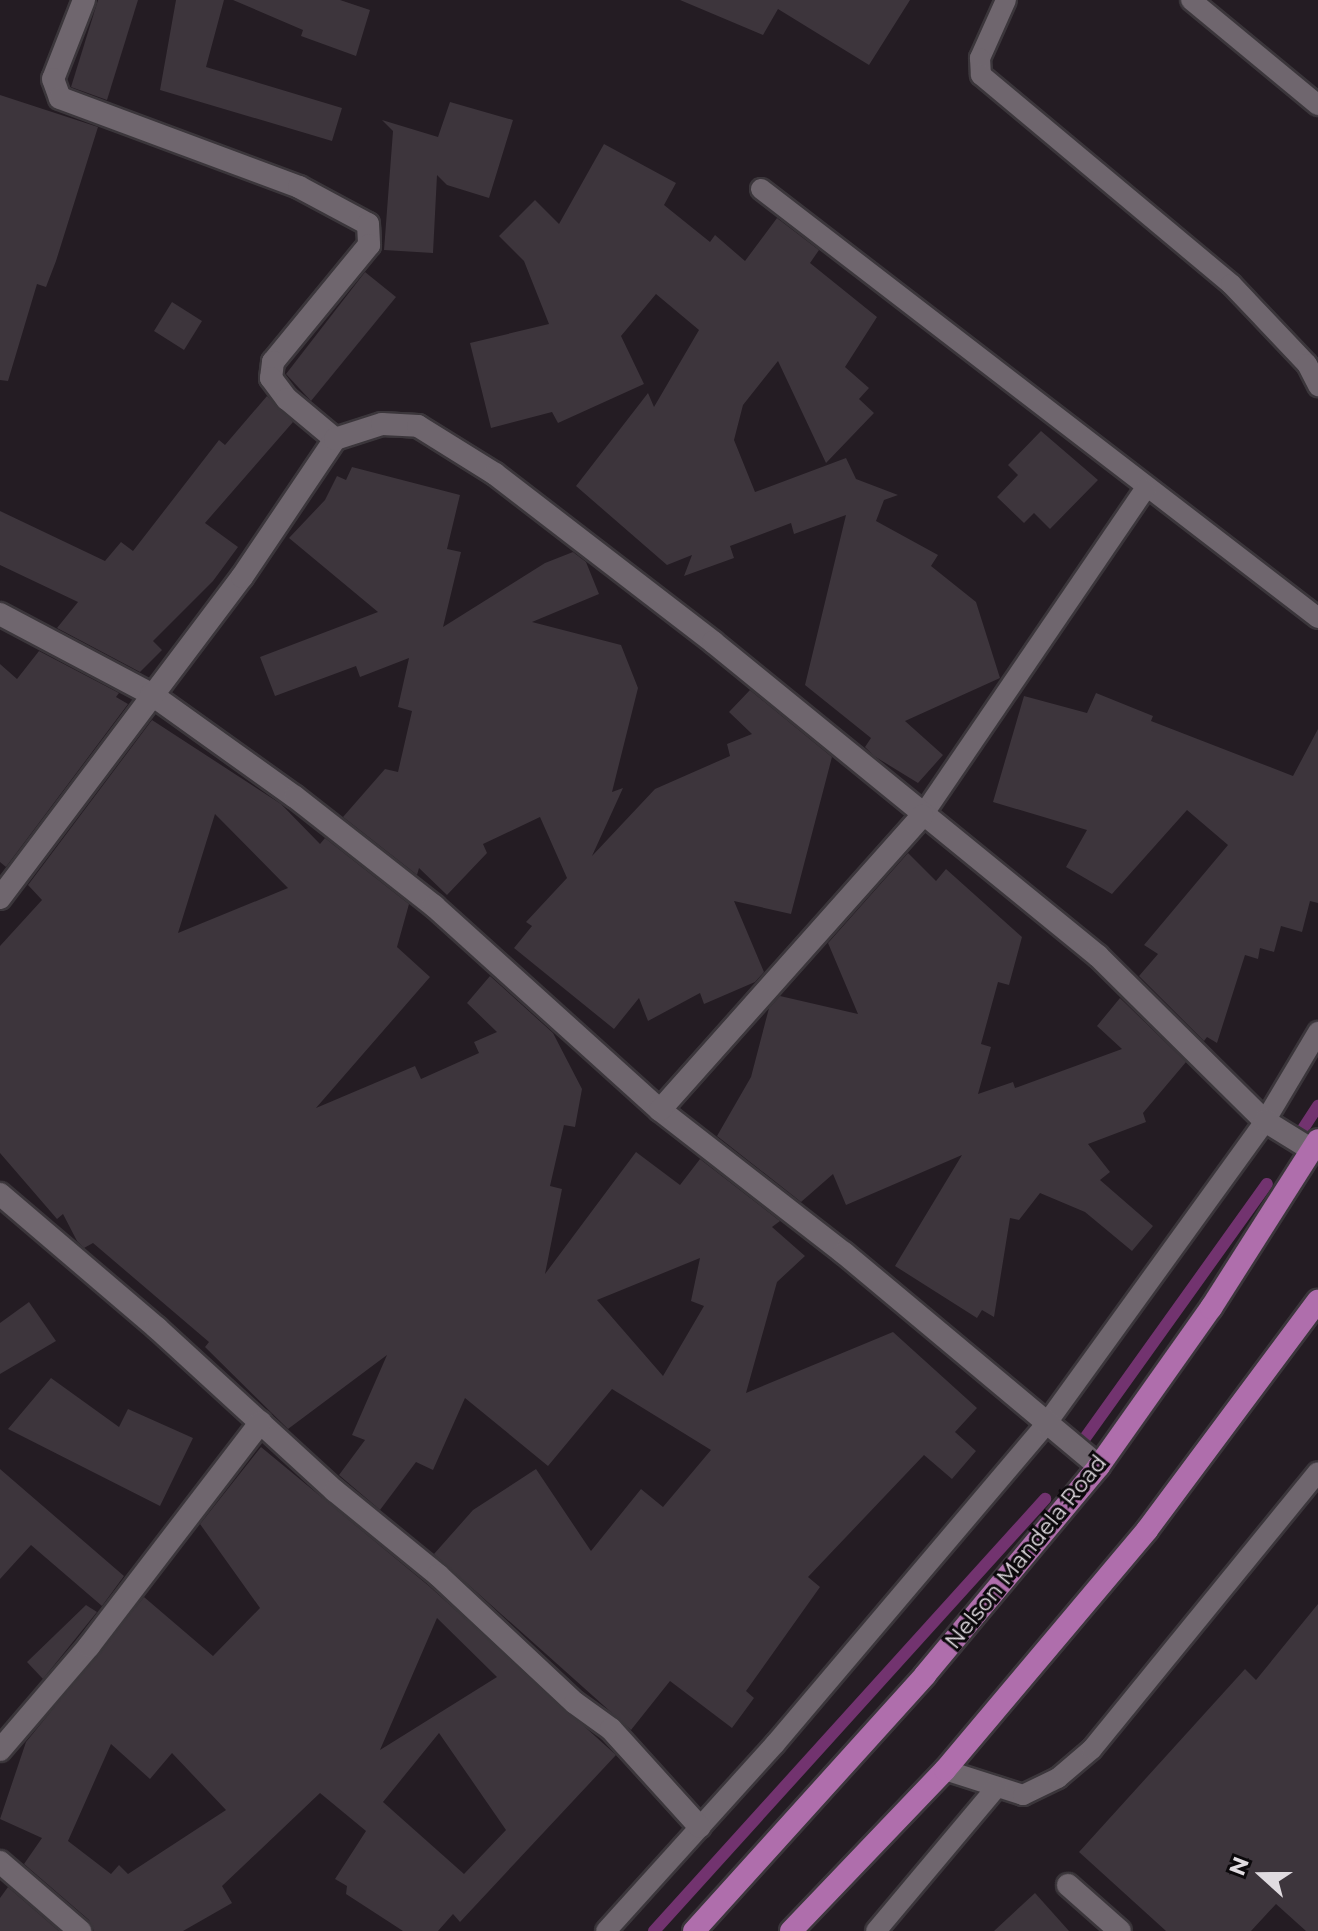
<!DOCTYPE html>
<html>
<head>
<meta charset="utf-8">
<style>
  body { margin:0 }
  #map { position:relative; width:1318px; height:1931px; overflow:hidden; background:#241c23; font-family:Montserrat,sans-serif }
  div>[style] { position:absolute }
  .stream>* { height:12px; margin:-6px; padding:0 6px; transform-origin:6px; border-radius:6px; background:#72336f }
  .building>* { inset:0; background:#3d353c }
  .roads { filter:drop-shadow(2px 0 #3b363b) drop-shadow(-2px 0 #3b363b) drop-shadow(0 2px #3b363b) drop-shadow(0 -2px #3b363b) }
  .service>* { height:20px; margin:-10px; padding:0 10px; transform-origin:10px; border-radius:10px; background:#6f666e }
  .minor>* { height:22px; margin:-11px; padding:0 11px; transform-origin:11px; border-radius:11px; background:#6f666e }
  .primary>* { height:22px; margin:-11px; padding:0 11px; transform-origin:11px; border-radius:11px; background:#af6eac }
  span { translate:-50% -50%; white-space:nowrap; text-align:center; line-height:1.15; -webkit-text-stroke:6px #0b080b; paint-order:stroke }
  .street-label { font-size:22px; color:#e0dbe0 }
  .north { position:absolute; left:1222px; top:1835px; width:80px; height:80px; -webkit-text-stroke:6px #0b080b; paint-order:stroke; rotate:291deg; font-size:22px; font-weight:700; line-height:32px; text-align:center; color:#e0dbe0 }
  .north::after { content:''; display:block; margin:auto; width:28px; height:36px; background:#e0dbe0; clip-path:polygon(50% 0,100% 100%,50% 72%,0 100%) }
</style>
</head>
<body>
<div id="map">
  <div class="stream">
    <div style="left:1299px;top:1135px;width:35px;rotate:-57deg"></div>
    <div style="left:1080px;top:1445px;width:321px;rotate:-54.4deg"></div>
    <div style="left:654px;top:1931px;width:583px;rotate:-47.85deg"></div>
  </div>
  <div class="building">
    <div style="clip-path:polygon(98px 0,138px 0,107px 100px,71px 87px)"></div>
    <div style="clip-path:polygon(176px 0,224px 0,206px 67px,342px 108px,332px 141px,160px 90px)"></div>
    <div style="clip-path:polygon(233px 0,340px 0,370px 10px,356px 56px,301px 36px,303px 30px)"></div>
    <div style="clip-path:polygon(680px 0,910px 0,869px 65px,778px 9px,763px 35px)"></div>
    <div style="clip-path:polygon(0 95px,98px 127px,56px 261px,46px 287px,37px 284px,8px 381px,0 380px)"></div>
    <div style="clip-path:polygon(450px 102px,513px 120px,489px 198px,447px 185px,437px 175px,433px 253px,384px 250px,393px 131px,382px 120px,438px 137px)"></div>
    <div style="clip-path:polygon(604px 144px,676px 183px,664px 205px,710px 242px,715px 235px,745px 261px,777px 218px,819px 250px,810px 263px,877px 317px,845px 367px,869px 388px,859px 399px,874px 413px,826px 463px,778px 361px,743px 405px,734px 440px,755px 492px,846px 458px,856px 479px,898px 495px,884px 500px,876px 521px,938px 555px,931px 566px,976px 602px,1000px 678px,905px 721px,943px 755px,918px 783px,874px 756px,865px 747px,871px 738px,805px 685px,846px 515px,794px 534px,791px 523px,730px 546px,734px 558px,684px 576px,692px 555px,667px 565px,576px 486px,648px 393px,654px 407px,699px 330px,656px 294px,621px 336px,644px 384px,558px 423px,552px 412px,491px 428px,470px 343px,549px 324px,524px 261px,499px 236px,535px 200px,559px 224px)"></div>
    <div style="clip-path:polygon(365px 272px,396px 297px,311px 401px,286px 374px)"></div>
    <div style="clip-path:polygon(172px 302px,202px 321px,184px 350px,154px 331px)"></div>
    <div style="clip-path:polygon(267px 396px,293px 422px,205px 523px,238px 547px,213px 581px,153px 641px,162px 650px,140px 672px,57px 628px,78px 602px,0 565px,0 511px,105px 561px,121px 542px,133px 551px,219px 440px,225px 445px)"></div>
    <div style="clip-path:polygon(1041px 431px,1098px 480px,1050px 529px,1034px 513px,1024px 523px,997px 497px,1018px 475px,1008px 465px)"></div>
    <div style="clip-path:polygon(352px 467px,460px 495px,447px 549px,461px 552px,443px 627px,545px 563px,573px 552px,586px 562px,599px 594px,532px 622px,621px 645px,638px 688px,612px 792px,623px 788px,592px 856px,655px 789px,730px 756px,727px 744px,752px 734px,729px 712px,750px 690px,832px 757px,791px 914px,734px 901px,764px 972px,755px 982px,704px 1004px,700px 993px,648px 1021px,639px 998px,614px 1029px,514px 948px,532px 926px,526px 922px,567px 878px,540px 817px,483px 844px,487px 853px,447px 895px,419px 868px,417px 875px,343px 817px,385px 769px,398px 772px,412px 711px,398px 707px,409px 658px,360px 677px,356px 666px,275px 696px,260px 657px,378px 612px,289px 538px,325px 500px,337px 476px,346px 480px)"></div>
    <div style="clip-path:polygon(39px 651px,119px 693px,116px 697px,128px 704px,6px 867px,0 862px,0 664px,17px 679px)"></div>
    <div style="clip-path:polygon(1096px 693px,1153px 716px,1151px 721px,1293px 776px,1318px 729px,1318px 903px,1310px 901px,1302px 932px,1281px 926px,1274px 952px,1260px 948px,1258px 959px,1245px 955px,1217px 1043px,1207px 1037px,1204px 1041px,1139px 976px,1158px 954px,1144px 945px,1228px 845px,1187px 810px,1112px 894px,1066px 867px,1087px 830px,993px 802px,1024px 696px,1087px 713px)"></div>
    <div style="clip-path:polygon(evenodd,152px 720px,281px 804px,320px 844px,325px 838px,409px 904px,397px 947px,430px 977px,316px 1108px,415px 1066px,421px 1079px,479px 1053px,474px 1042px,497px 1032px,467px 1003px,490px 976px,553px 1033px,582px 1089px,575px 1127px,564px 1125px,550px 1186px,562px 1189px,545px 1274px,636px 1152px,680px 1185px,700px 1159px,780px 1221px,772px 1227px,805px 1256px,777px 1282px,746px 1393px,893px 1332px,977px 1408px,955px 1432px,976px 1451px,952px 1479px,924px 1455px,808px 1577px,820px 1587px,746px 1691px,754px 1698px,732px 1728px,670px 1681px,631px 1730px,434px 1554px,473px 1510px,536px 1469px,591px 1551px,641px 1489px,663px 1507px,711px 1450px,612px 1389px,548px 1466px,465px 1398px,433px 1470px,416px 1462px,380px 1510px,339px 1475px,365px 1440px,352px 1435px,387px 1355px,288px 1429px,205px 1347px,209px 1342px,93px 1243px,84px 1248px,77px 1241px,63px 1214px,57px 1219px,0 1153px,0 946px,42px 900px,28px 885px,152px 720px,215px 814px,288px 888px,178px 933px,215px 814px,152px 720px,700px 1258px,691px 1301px,704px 1306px,663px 1376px,597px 1300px,700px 1258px)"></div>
    <div style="clip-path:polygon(908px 853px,936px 881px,946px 869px,1022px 937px,1009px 985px,998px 982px,981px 1044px,991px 1047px,978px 1094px,1013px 1082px,1015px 1088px,1122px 1049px,1097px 1026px,1120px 998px,1186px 1062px,1143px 1113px,1146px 1122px,1088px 1144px,1110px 1172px,1100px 1180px,1153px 1226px,1132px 1251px,1085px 1212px,1040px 1193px,1019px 1220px,1010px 1218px,994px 1317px,982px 1310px,977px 1318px,895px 1266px,962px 1155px,846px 1205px,833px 1174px,801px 1202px,717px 1136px,751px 1077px,769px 1008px,780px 996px,858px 1014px,828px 943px)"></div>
    <div style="clip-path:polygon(29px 1302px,56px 1341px,0 1374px,0 1323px)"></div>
    <div style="clip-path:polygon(51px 1378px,119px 1427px,128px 1409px,193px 1438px,160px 1506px,8px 1429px)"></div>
    <div style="clip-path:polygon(evenodd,261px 1447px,429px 1586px,616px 1755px,460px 1922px,453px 1914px,438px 1931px,403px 1931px,346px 1894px,347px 1886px,335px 1879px,366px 1831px,320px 1793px,222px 1886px,232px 1903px,183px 1931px,94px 1931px,89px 1920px,24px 1864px,42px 1838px,0 1819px,26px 1742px,144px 1597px,213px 1656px,260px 1608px,200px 1524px,261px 1447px,437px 1618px,497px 1677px,380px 1750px,437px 1618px,261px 1447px,439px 1733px,506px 1830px,464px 1874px,383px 1802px,439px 1733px,261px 1447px,111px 1744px,150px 1779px,172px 1753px,226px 1810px,128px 1874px,119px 1865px,111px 1874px,68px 1841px,111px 1744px)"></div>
    <div style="clip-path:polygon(0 1469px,124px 1576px,102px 1606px,31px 1545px,0 1579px)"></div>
    <div style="clip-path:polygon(1318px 1604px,1318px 1931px,1306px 1931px,1276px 1904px,1251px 1931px,1166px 1931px,1079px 1852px,1245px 1669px,1256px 1680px)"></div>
    <div style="clip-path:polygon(86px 1605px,97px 1612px,43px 1679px,27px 1662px)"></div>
    <div style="clip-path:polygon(8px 1887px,59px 1931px,0 1931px,0 1898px)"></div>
    <div style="clip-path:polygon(1035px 1893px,1069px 1931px,994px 1931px)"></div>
  </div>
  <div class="roads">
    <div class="service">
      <div style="left:1006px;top:0;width:64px;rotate:114.1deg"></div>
      <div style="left:980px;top:58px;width:17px;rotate:87deg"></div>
      <div style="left:981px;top:75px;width:326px;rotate:39.9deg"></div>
      <div style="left:1231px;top:284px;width:110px;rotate:46.5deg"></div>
      <div style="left:1307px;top:364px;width:25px;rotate:63deg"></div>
      <div style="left:1191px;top:0;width:165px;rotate:39.6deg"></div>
      <div style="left:761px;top:189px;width:703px;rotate:37.6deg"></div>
      <div style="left:922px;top:816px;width:396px;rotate:-55.7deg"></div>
      <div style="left:945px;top:1770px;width:82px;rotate:17.8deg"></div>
      <div style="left:1023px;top:1795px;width:39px;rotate:-26deg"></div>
      <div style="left:1058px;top:1778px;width:45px;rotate:-40.5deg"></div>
      <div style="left:1092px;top:1749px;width:357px;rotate:-50.8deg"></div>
      <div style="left:606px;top:1931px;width:252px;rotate:-47.9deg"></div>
      <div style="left:775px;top:1744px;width:419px;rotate:-49.7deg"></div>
      <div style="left:1046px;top:1424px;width:374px;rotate:-54.1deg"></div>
      <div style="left:1265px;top:1121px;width:104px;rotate:-59.2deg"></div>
      <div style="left:876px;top:1931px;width:188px;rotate:-50deg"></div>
    </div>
    <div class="minor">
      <div style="left:84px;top:0;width:85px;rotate:111.4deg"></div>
      <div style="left:53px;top:79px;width:20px;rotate:70deg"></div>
      <div style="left:60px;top:98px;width:255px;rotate:20.4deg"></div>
      <div style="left:299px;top:187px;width:78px;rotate:28.2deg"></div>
      <div style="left:368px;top:224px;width:21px;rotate:87deg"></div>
      <div style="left:369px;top:245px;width:151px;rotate:129.4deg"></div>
      <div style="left:273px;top:362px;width:16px;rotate:97deg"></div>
      <div style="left:271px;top:378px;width:26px;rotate:53deg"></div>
      <div style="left:287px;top:399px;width:62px;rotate:39.8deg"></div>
      <div style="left:0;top:614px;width:171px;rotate:27.9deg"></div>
      <div style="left:151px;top:694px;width:177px;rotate:35.6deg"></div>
      <div style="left:295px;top:797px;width:177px;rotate:38.1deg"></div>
      <div style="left:434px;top:906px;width:304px;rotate:42.1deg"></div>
      <div style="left:660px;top:1110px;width:233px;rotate:37.9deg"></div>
      <div style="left:844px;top:1253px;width:332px;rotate:39.9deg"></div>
      <div style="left:0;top:898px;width:402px;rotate:-53deg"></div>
      <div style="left:242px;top:577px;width:166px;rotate:-56deg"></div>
      <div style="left:335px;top:439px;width:49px;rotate:-17.7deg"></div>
      <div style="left:382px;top:424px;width:36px;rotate:3deg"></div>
      <div style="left:418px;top:426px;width:91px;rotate:31.9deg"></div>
      <div style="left:495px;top:474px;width:275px;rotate:37.6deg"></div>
      <div style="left:713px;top:642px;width:497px;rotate:39.2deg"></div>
      <div style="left:1098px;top:956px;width:235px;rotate:44.7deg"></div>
      <div style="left:1265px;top:1121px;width:55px;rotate:31.7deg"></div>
      <div style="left:660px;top:1110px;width:394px;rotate:-48.3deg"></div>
      <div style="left:0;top:1194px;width:206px;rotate:40.5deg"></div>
      <div style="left:157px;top:1328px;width:241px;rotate:42.5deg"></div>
      <div style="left:335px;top:1491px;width:133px;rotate:39.2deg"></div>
      <div style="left:438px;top:1575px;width:187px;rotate:43.1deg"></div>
      <div style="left:575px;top:1703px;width:44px;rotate:35.8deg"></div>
      <div style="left:611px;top:1729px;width:132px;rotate:47.8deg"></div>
      <div style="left:0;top:1750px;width:137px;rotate:-49.4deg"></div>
      <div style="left:89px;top:1646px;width:282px;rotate:-52.5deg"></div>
      <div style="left:0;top:1862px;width:106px;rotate:40.8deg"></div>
      <div style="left:1068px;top:1885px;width:69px;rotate:41.5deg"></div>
    </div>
    <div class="primary">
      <div style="left:694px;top:1931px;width:345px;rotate:-47.9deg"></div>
      <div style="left:925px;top:1675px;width:272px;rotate:-50.2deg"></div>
      <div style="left:1099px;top:1466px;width:194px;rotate:-54.7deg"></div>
      <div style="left:1211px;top:1308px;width:199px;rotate:-57.5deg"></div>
      <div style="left:791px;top:1931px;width:223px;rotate:-46.3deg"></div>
      <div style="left:945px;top:1770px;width:314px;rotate:-49.9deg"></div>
      <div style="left:1147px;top:1530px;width:286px;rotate:-53.3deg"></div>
    </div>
  </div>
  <div class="street-label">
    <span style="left:1026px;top:1552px;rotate:-51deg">Nelson Mandela Road</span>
  </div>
  <div class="north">N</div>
</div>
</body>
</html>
